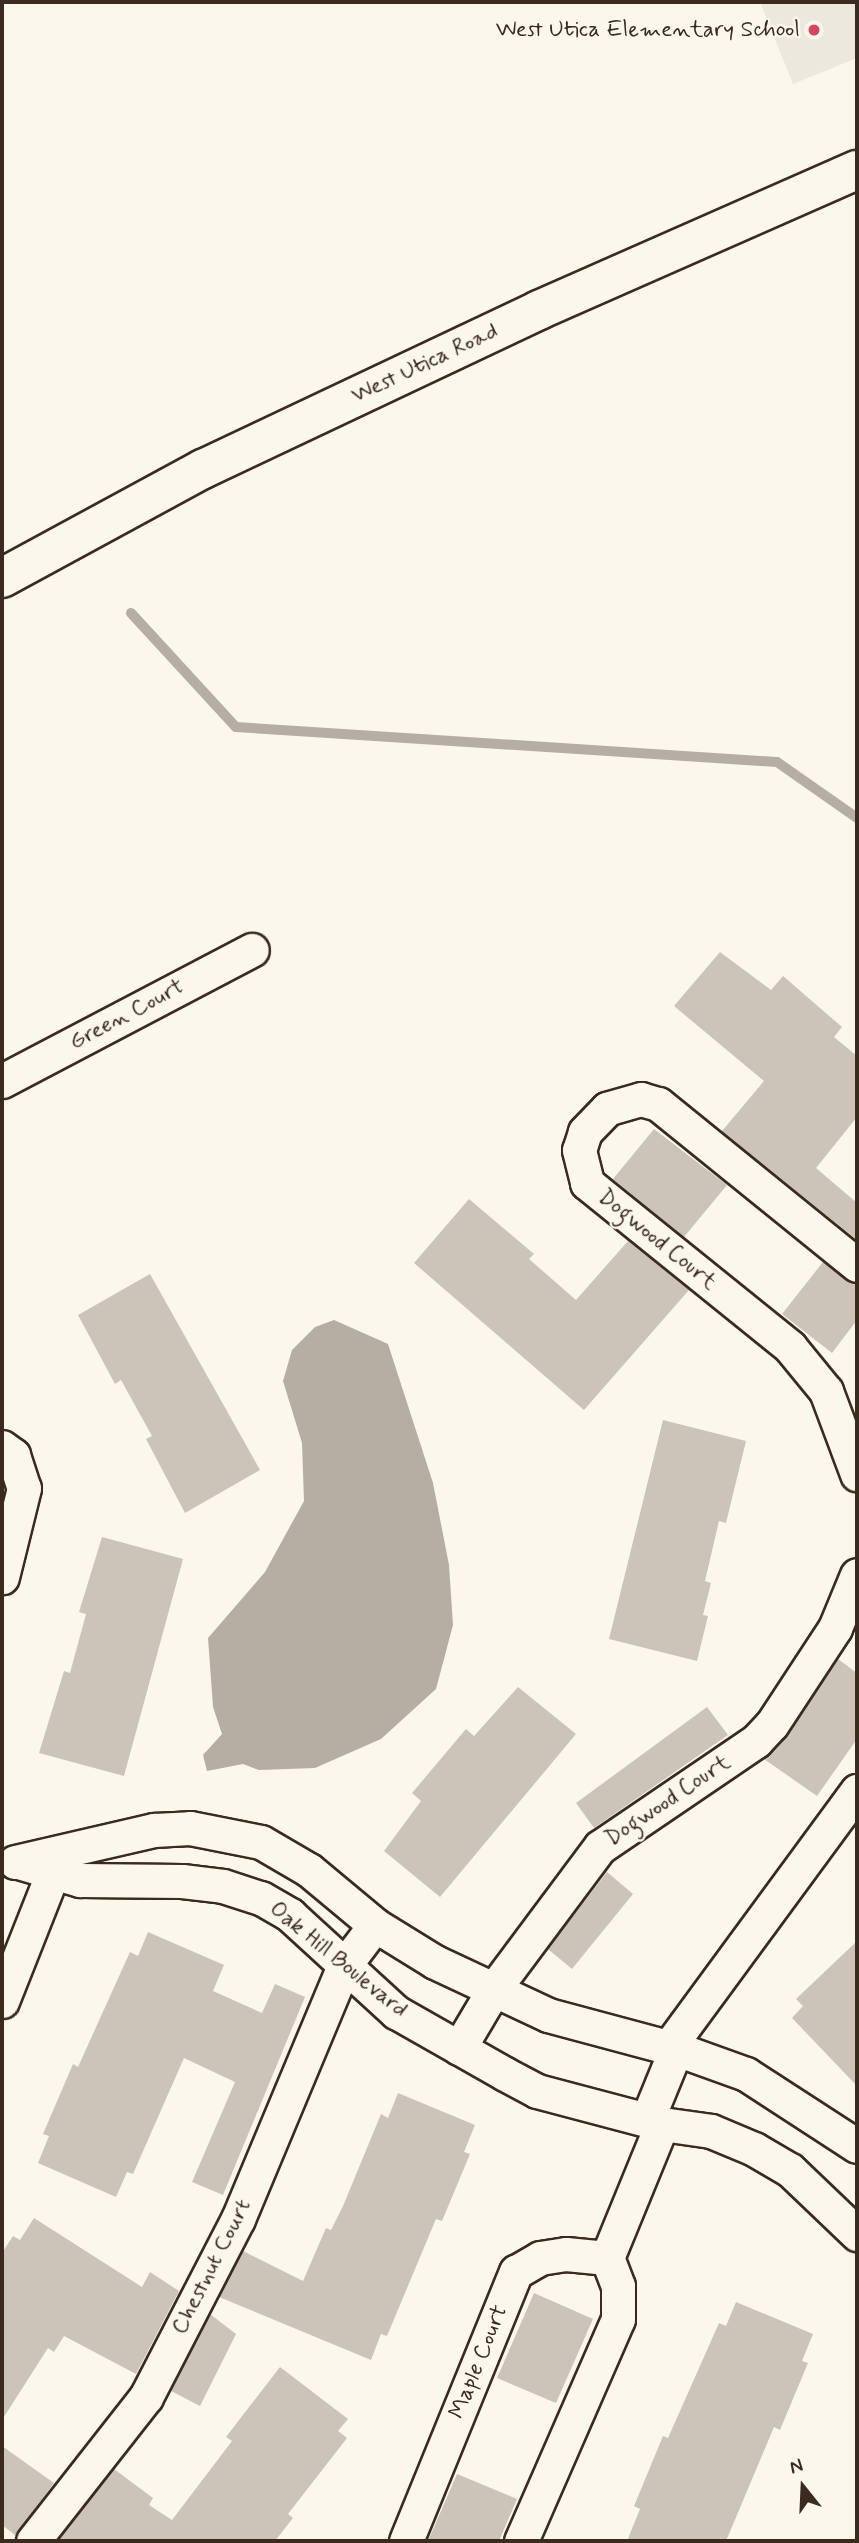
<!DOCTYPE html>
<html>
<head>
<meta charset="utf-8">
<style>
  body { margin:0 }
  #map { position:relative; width:859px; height:2543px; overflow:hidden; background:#fbf7ec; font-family:Mynerve,sans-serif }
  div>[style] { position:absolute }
  .built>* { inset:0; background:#ede8dd }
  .water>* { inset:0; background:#b6aea2 }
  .stream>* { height:10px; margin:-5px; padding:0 5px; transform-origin:5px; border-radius:5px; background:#b6aea2 }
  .building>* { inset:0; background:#ccc4b9 }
  .roads { filter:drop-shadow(2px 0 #3b2a1e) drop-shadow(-2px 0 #3b2a1e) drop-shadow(0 2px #3b2a1e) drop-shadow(0 -2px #3b2a1e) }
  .minor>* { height:33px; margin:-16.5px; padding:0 16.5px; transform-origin:16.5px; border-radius:16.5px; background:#fbf7ec }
  .tertiary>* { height:38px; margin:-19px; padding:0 19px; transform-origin:19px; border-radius:19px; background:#fbf7ec }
  .dots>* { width:19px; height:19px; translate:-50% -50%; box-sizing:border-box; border:4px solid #fbf7ec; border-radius:50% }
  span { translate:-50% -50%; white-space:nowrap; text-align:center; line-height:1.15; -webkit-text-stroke:5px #fbf7ec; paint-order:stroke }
  .poi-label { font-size:23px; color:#3b2a1e }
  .right { translate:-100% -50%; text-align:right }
  .street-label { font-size:23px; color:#3b2a1e }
  .frame { position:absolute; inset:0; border:4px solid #3b2a1e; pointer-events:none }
  .north { position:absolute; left:768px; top:2452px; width:70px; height:70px; -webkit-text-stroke:5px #fbf7ec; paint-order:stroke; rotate:342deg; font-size:19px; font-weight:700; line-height:28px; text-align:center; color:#3b2a1e }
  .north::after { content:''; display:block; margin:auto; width:24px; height:32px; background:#3b2a1e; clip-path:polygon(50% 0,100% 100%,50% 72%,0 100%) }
</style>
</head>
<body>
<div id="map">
  <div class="built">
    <div style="clip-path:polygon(760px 2px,857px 2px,857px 58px,793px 84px)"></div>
  </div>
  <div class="water">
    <div style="clip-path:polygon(334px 1320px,388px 1344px,433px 1483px,449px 1565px,453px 1625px,436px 1689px,381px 1739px,315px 1768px,259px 1770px,243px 1764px,207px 1771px,203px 1755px,222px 1734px,213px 1707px,208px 1638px,265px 1572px,304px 1501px,302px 1443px,283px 1381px,292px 1350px,315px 1327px)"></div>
  </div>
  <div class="stream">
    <div style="left:131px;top:613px;width:155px;rotate:47.4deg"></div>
    <div style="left:236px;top:727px;width:542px;rotate:3.7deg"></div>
    <div style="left:777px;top:762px;width:98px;rotate:35deg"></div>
  </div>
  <div class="building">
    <div style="clip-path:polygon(720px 952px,771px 990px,783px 976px,842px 1027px,834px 1037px,857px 1056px,857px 1117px,816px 1168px,857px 1203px,857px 1240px,722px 1131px,764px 1081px,674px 1006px)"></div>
    <div style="clip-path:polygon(654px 1129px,727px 1185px,684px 1237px,613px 1179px)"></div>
    <div style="clip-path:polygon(469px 1199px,534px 1254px,529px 1259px,576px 1300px,628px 1241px,689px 1290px,584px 1410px,414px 1263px)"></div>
    <div style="clip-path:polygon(823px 1262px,857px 1284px,857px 1320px,832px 1353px,782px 1314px)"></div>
    <div style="clip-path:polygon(150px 1274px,260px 1470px,185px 1513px,146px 1439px,152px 1436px,121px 1380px,115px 1384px,78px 1315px)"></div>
    <div style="clip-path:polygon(663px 1420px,746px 1441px,726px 1523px,719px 1521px,705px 1581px,711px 1583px,703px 1615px,708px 1616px,697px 1661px,609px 1639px)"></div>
    <div style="clip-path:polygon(102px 1537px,183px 1559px,124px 1776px,39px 1753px,64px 1671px,70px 1673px,86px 1614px,79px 1612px)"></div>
    <div style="clip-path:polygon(838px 1659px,857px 1673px,857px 1739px,817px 1796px,764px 1759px,788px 1735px)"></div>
    <div style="clip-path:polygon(518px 1687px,576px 1734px,440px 1897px,384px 1851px,421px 1801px,412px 1793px,466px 1729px,474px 1736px)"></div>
    <div style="clip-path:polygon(707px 1707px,728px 1735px,594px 1828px,576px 1803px)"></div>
    <div style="clip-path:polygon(607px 1872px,633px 1894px,572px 1969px,548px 1949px)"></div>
    <div style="clip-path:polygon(148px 1932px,224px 1965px,213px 1991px,262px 2013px,275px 1984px,305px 1997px,223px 2195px,192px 2182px,235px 2082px,184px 2058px,133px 2174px,127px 2172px,116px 2197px,38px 2163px,49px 2136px,43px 2134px,73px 2064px,78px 2067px,130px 1952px,138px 1956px)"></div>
    <div style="clip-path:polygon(857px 1941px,857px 2086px,792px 2018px,803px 2006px,796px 1999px)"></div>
    <div style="clip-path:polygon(398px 2093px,475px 2125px,464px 2152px,470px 2154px,442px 2221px,436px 2219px,387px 2336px,381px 2334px,371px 2360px,219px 2297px,243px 2251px,303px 2281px,326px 2228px,331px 2230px,343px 2206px,381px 2114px,388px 2118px)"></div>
    <div style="clip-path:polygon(34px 2218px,142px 2287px,150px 2272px,179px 2291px,136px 2374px,64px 2336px,54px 2352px,48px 2348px,2px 2420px,2px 2253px,13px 2236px,20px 2240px)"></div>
    <div style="clip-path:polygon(534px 2293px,593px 2319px,556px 2403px,497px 2378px)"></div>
    <div style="clip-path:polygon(736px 2302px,813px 2334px,802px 2361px,808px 2363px,780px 2430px,774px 2427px,726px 2541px,627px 2541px,640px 2509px,634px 2506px,663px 2436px,668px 2438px,719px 2323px,726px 2326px)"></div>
    <div style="clip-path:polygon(210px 2314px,236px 2334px,200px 2406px,171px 2391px)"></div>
    <div style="clip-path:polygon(280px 2367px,348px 2419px,338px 2431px,347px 2438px,288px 2514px,293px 2518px,275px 2541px,57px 2541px,114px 2469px,153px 2498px,149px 2505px,172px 2520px,232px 2441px,226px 2437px)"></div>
    <div style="clip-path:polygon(2px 2446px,54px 2483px,15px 2535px,2px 2525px)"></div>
    <div style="clip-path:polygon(457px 2474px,517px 2499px,499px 2541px,428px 2541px)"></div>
  </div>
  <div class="roads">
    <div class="minor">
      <div style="left:2px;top:1081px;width:282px;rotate:-27.7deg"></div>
      <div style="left:857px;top:1265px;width:256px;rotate:-141deg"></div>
      <div style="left:658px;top:1104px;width:18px;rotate:-164deg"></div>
      <div style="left:641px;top:1099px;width:35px;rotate:164deg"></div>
      <div style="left:607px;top:1109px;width:32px;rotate:134deg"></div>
      <div style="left:585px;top:1132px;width:19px;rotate:108deg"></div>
      <div style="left:579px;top:1150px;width:34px;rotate:76deg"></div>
      <div style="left:587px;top:1183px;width:261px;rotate:38.9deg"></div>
      <div style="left:790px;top:1347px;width:57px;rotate:50.7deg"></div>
      <div style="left:826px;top:1391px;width:89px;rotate:69.5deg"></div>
      <div style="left:2px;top:1447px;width:14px;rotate:36deg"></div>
      <div style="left:13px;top:1455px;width:35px;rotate:72deg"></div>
      <div style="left:24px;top:1488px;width:92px;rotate:103.9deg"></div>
      <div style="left:15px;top:1862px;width:143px;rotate:-13deg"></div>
      <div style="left:154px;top:1830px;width:36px;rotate:-3deg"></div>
      <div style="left:190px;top:1828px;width:72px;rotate:11.2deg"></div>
      <div style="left:261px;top:1842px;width:56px;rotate:30.3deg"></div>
      <div style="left:309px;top:1870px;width:86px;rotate:39.8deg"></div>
      <div style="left:375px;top:1925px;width:70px;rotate:31.7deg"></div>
      <div style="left:435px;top:1962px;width:125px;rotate:25.1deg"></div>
      <div style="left:548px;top:2015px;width:139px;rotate:15deg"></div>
      <div style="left:682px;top:2051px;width:68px;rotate:19.8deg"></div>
      <div style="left:746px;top:2074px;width:132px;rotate:33deg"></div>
      <div style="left:18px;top:1862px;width:65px;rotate:16.2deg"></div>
      <div style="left:80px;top:1880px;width:102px;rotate:0.6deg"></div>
      <div style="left:182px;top:1881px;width:41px;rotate:7deg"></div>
      <div style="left:223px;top:1886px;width:40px;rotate:18deg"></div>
      <div style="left:261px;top:1898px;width:34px;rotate:30deg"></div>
      <div style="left:290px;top:1915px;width:144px;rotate:42.5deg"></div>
      <div style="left:396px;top:2012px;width:125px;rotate:29.6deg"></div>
      <div style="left:505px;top:2074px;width:36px;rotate:28deg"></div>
      <div style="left:537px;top:2091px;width:129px;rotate:14.8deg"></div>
      <div style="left:662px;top:2124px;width:49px;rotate:8.1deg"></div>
      <div style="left:711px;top:2131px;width:47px;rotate:22.7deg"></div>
      <div style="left:754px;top:2149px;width:42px;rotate:30.3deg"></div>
      <div style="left:790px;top:2170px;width:93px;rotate:43.7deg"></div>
      <div style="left:2px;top:2001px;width:136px;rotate:-68.4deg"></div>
      <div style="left:459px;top:2048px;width:69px;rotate:-59.3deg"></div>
      <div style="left:494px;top:1989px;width:177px;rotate:-53.3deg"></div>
      <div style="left:600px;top:1847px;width:189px;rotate:-34.2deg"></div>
      <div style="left:756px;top:1741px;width:23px;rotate:-47deg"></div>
      <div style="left:772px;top:1724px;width:115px;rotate:-56.7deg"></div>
      <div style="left:835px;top:1628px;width:57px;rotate:-67.5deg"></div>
      <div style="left:668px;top:2048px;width:319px;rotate:-53.7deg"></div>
      <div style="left:647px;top:2120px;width:77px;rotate:-67.8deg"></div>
      <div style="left:33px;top:2541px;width:183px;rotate:-51.9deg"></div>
      <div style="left:146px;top:2397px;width:200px;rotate:-62.7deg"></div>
      <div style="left:238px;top:2219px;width:274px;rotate:-67.3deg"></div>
      <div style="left:344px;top:1966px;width:51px;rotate:-52.9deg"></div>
      <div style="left:406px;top:2541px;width:291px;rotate:-67.8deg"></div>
      <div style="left:516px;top:2272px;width:28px;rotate:-30deg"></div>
      <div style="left:540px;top:2258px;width:26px;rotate:-9deg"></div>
      <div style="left:566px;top:2254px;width:41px;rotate:5.6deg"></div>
      <div style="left:521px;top:2541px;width:242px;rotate:-66.4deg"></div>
      <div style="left:618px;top:2319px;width:33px;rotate:-90deg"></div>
      <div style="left:618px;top:2286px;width:30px;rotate:-111deg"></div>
      <div style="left:607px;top:2258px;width:145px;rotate:-67.7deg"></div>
    </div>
    <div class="tertiary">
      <div style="left:2px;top:578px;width:229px;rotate:-28.5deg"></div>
      <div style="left:203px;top:469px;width:372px;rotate:-25.3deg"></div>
      <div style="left:539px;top:310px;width:347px;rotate:-23.8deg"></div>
    </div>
  </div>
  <div class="dots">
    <div style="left:814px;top:30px;background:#d1495b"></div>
  </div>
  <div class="poi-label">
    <span class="right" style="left:800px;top:30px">West Utica Elementary School</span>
  </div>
  <div class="street-label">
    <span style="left:425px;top:364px;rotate:-25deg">West Utica Road</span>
    <span style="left:127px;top:1015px;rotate:-28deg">Green Court</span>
    <span style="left:657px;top:1240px;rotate:39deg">Dogwood Court</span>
    <span style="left:668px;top:1801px;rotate:-34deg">Dogwood Court</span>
    <span style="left:338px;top:1960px;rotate:39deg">Oak Hill Boulevard</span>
    <span style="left:212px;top:2267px;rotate:-63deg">Chestnut Court</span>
    <span style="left:479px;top:2362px;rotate:-68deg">Maple Court</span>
  </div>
  <div class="frame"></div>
  <div class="north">N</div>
</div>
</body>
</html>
